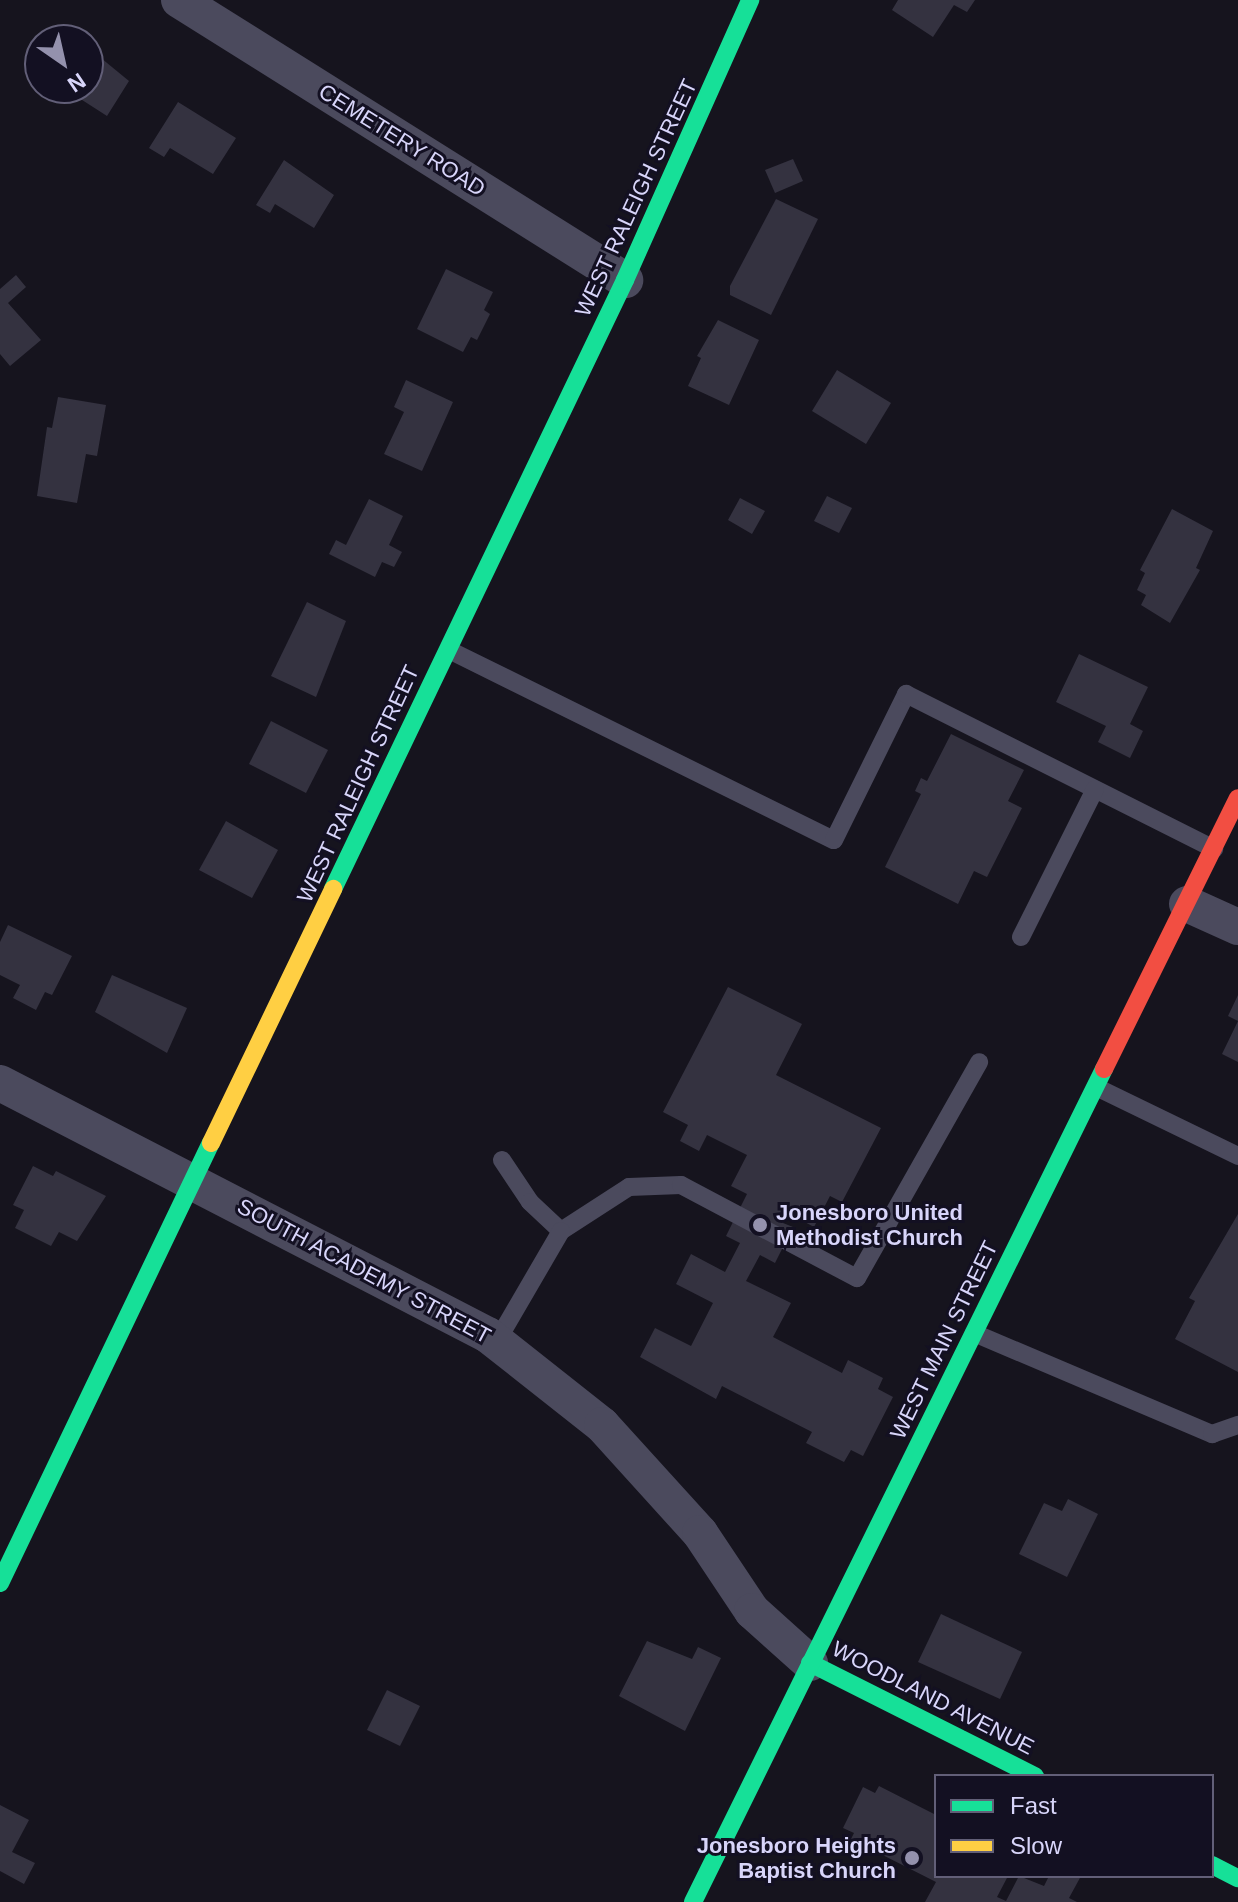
<!DOCTYPE html>
<html>
<head>
<meta charset="utf-8">
<style>
  body { margin:0 }
  #map { position:relative; width:1238px; height:1902px; overflow:hidden; background:#16141e; font-family:Helvetica,sans-serif }
  div>[style] { position:absolute }
  .building>* { inset:0; background:#343240 }
  .lane>* { height:18px; margin:-9px; padding:0 9px; transform-origin:9px; border-radius:9px; background:#4b4a5d }
  .street>* { height:36px; margin:-18px; padding:0 18px; transform-origin:18px; border-radius:18px; background:#4b4a5d }
  .fast>* { height:18px; margin:-9px; padding:0 9px; transform-origin:9px; border-radius:9px; background:#16e098 }
  .slow>* { height:18px; margin:-9px; padding:0 9px; transform-origin:9px; border-radius:9px; background:#ffcf43 }
  .jam>* { height:18px; margin:-9px; padding:0 9px; transform-origin:9px; border-radius:9px; background:#f24e42 }
  .dots>* { width:22px; height:22px; translate:-50% -50%; box-sizing:border-box; border:4px solid #131022; border-radius:50% }
  span { translate:-50% -50%; white-space:nowrap; text-align:center; line-height:1.15; -webkit-text-stroke:6px #131022; paint-order:stroke }
  .street-label { font-size:22px; color:#d8d5fa }
  .poi-label { font-size:22px; color:#d8d5fa; font-weight:700 }
  .left { translate:0 -50%; text-align:left }
  .right { translate:-100% -50%; text-align:right }
  .legend { position:absolute; left:934px; top:1774px; width:280px; height:104px; box-sizing:border-box; background:#131022; border:2px solid #625f78; margin:0; padding:10px 14px; list-style:none; font-size:24px; color:#d8d5fa }
  .legend li { display:flex; align-items:center; gap:16px; height:40px }
  .legend b { width:40px; border:2px solid #625f78 }
  .north { position:absolute; left:24px; top:24px; width:80px; height:80px; box-sizing:border-box; background:#131022; border:2px solid #625f78; border-radius:50%; rotate:146deg; font-size:22px; font-weight:700; line-height:32px; text-align:center; color:#d8d5fa }
  .north::after { content:''; display:block; margin:auto; width:28px; height:36px; background:#9491ad; clip-path:polygon(50% 0,100% 100%,50% 72%,0 100%) }
</style>
</head>
<body>
<div id="map">
  <div class="building">
    <div style="clip-path:polygon(898px 0,975px 0,967px 12px,954px 5px,933px 37px,892px 10px)"></div>
    <div style="clip-path:polygon(90px 49px,129px 81px,107px 116px,65px 89px,59px 98px,43px 88px,88px 88px)"></div>
    <div style="clip-path:polygon(178px 102px,236px 138px,213px 174px,170px 148px,164px 157px,149px 148px)"></div>
    <div style="clip-path:polygon(793px 159px,803px 181px,775px 193px,765px 170px)"></div>
    <div style="clip-path:polygon(284px 160px,334px 195px,314px 228px,275px 204px,270px 213px,256px 205px)"></div>
    <div style="clip-path:polygon(776px 199px,818px 219px,771px 315px,730px 295px,730px 286px)"></div>
    <div style="clip-path:polygon(446px 269px,493px 292px,484px 310px,490px 314px,477px 340px,471px 337px,463px 352px,417px 329px)"></div>
    <div style="clip-path:polygon(16px 275px,26px 287px,8px 303px,41px 340px,10px 366px,0 354px,0 289px)"></div>
    <div style="clip-path:polygon(718px 320px,759px 340px,729px 405px,688px 386px,701px 358px,697px 356px)"></div>
    <div style="clip-path:polygon(837px 370px,891px 403px,866px 444px,812px 411px)"></div>
    <div style="clip-path:polygon(406px 380px,453px 402px,422px 471px,384px 454px,404px 412px,394px 407px)"></div>
    <div style="clip-path:polygon(58px 397px,106px 405px,97px 456px,86px 454px,77px 503px,37px 496px,47px 427px,52px 428px)"></div>
    <div style="clip-path:polygon(827px 496px,852px 508px,839px 533px,814px 521px)"></div>
    <div style="clip-path:polygon(740px 498px,765px 511px,752px 534px,728px 520px)"></div>
    <div style="clip-path:polygon(369px 499px,403px 516px,389px 545px,402px 552px,394px 567px,382px 562px,375px 577px,329px 554px,336px 540px,346px 545px)"></div>
    <div style="clip-path:polygon(1172px 509px,1213px 531px,1196px 568px,1200px 570px,1170px 623px,1141px 605px,1146px 595px,1137px 590px,1145px 573px,1140px 570px)"></div>
    <div style="clip-path:polygon(307px 602px,346px 621px,316px 697px,271px 676px)"></div>
    <div style="clip-path:polygon(1079px 654px,1148px 687px,1130px 724px,1143px 731px,1130px 758px,1098px 742px,1106px 726px,1056px 702px)"></div>
    <div style="clip-path:polygon(271px 721px,328px 750px,306px 793px,249px 764px)"></div>
    <div style="clip-path:polygon(951px 734px,1024px 770px,1008px 801px,1022px 808px,987px 877px,974px 871px,958px 904px,885px 867px,921px 794px,915px 791px,921px 778px,927px 781px)"></div>
    <div style="clip-path:polygon(226px 821px,278px 850px,252px 898px,199px 870px)"></div>
    <div style="clip-path:polygon(8px 925px,72px 956px,52px 995px,45px 992px,36px 1010px,13px 998px,20px 985px,0 975px,0 942px)"></div>
    <div style="clip-path:polygon(112px 975px,187px 1008px,167px 1053px,95px 1012px)"></div>
    <div style="clip-path:polygon(728px 987px,802px 1024px,776px 1075px,881px 1128px,842px 1202px,830px 1196px,814px 1227px,788px 1213px,783px 1223px,793px 1227px,775px 1263px,760px 1255px,746px 1281px,791px 1303px,773px 1337px,842px 1373px,848px 1360px,883px 1378px,878px 1389px,893px 1397px,863px 1456px,851px 1450px,844px 1462px,806px 1443px,812px 1432px,722px 1386px,716px 1399px,640px 1357px,655px 1328px,691px 1346px,713px 1303px,676px 1284px,691px 1254px,725px 1272px,740px 1243px,726px 1236px,747px 1194px,731px 1186px,747px 1155px,707px 1135px,699px 1151px,680px 1141px,688px 1125px,663px 1112px)"></div>
    <div style="clip-path:polygon(1238px 995px,1238px 1062px,1222px 1054px,1238px 1021px,1228px 1016px)"></div>
    <div style="clip-path:polygon(33px 1166px,53px 1176px,56px 1171px,106px 1196px,77px 1241px,59px 1232px,51px 1246px,15px 1228px,24px 1210px,13px 1205px)"></div>
    <div style="clip-path:polygon(1238px 1214px,1238px 1372px,1175px 1339px,1195px 1301px,1189px 1298px)"></div>
    <div style="clip-path:polygon(1068px 1499px,1098px 1514px,1067px 1577px,1019px 1554px,1044px 1503px,1062px 1511px)"></div>
    <div style="clip-path:polygon(941px 1614px,1022px 1652px,1000px 1699px,918px 1662px)"></div>
    <div style="clip-path:polygon(647px 1641px,692px 1659px,698px 1647px,721px 1658px,685px 1731px,619px 1696px)"></div>
    <div style="clip-path:polygon(387px 1690px,420px 1706px,400px 1746px,367px 1730px)"></div>
    <div style="clip-path:polygon(879px 1786px,936px 1815px,936px 1876px,1008px 1876px,997px 1897px,1006px 1901px,1019px 1876px,1044px 1886px,1049px 1876px,1081px 1876px,1069px 1898px,1077px 1902px,925px 1902px,936px 1882px,851px 1839px,854px 1833px,843px 1828px,863px 1787px,875px 1793px)"></div>
    <div style="clip-path:polygon(0 1805px,29px 1820px,12px 1852px,35px 1863px,24px 1884px,0 1871px)"></div>
  </div>
  <div class="lane">
    <div style="left:449px;top:650px;width:429px;rotate:26.3deg"></div>
    <div style="left:834px;top:840px;width:163px;rotate:-63.7deg"></div>
    <div style="left:906px;top:694px;width:345px;rotate:26.7deg"></div>
    <div style="left:1021px;top:937px;width:165px;rotate:-63.4deg"></div>
    <div style="left:1096px;top:1087px;width:158px;rotate:25.9deg"></div>
    <div style="left:502px;top:1160px;width:50px;rotate:56.3deg"></div>
    <div style="left:530px;top:1202px;width:42px;rotate:43.1deg"></div>
    <div style="left:561px;top:1231px;width:81px;rotate:-32.9deg"></div>
    <div style="left:629px;top:1187px;width:52px;rotate:-2.2deg"></div>
    <div style="left:681px;top:1185px;width:199px;rotate:27.9deg"></div>
    <div style="left:857px;top:1278px;width:248px;rotate:-60.5deg"></div>
    <div style="left:974px;top:1333px;width:259px;rotate:23deg"></div>
    <div style="left:1212px;top:1434px;width:28px;rotate:-19deg"></div>
    <div style="left:497px;top:1341px;width:127px;rotate:-59.8deg"></div>
  </div>
  <div class="street">
    <div style="left:179px;top:0;width:527px;rotate:32.12deg"></div>
    <div style="left:1187px;top:904px;width:56px;rotate:24.3deg"></div>
    <div style="left:0;top:1083px;width:549px;rotate:27.31deg"></div>
    <div style="left:488px;top:1335px;width:145px;rotate:38.3deg"></div>
    <div style="left:602px;top:1425px;width:146px;rotate:47.8deg"></div>
    <div style="left:700px;top:1533px;width:94px;rotate:56.3deg"></div>
    <div style="left:752px;top:1611px;width:78px;rotate:41.9deg"></div>
  </div>
  <div class="fast">
    <div style="left:333px;top:889px;width:675px;rotate:-64.38deg"></div>
    <div style="left:625px;top:280px;width:307px;rotate:-65.9deg"></div>
    <div style="left:0;top:1583px;width:488px;rotate:-64.4deg"></div>
    <div style="left:810px;top:1663px;width:252px;rotate:26.7deg"></div>
    <div style="left:1212px;top:1865px;width:29px;rotate:27deg"></div>
    <div style="left:693px;top:1902px;width:929px;rotate:-63.74deg"></div>
  </div>
  <div class="slow">
    <div style="left:211px;top:1143px;width:282px;rotate:-64.3deg"></div>
  </div>
  <div class="jam">
    <div style="left:1104px;top:1069px;width:302px;rotate:-63.7deg"></div>
  </div>
  <div class="dots">
    <div style="left:760px;top:1225px;background:#9491ad"></div>
    <div style="left:912px;top:1858px;background:#9491ad"></div>
  </div>
  <div class="street-label">
    <span style="left:402px;top:140px;rotate:32deg">CEMETERY ROAD</span>
    <span style="left:636px;top:198px;rotate:-65deg">WEST RALEIGH STREET</span>
    <span style="left:358px;top:784px;rotate:-65deg">WEST RALEIGH STREET</span>
    <span style="left:364px;top:1271px;rotate:28deg">SOUTH ACADEMY STREET</span>
    <span style="left:944px;top:1340px;rotate:-64deg">WEST MAIN STREET</span>
    <span style="left:933px;top:1698px;rotate:27deg">WOODLAND AVENUE</span>
  </div>
  <div class="poi-label">
    <span class="left" style="left:776px;top:1225px">Jonesboro United<br>Methodist Church</span>
    <span class="right" style="left:896px;top:1858px">Jonesboro Heights<br>Baptist Church</span>
  </div>
  <ul class="legend">
  <li><b style="height:10px;background:#16e098"></b>Fast</li>
  <li><b style="height:10px;background:#ffcf43"></b>Slow</li>
  </ul>
  <div class="north">N</div>
</div>
</body>
</html>
